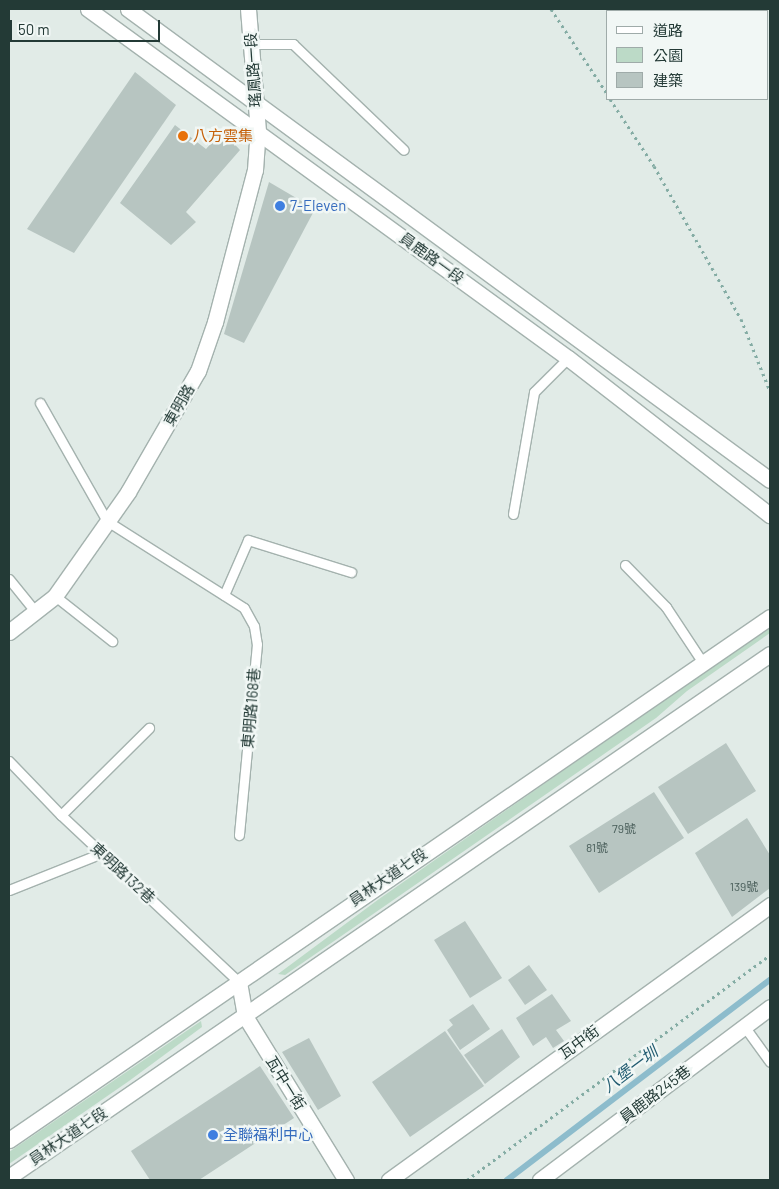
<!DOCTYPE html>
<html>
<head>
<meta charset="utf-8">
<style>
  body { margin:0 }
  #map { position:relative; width:779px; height:1189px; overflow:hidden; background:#e1ebe7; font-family:Barlow,"Noto Sans TC",sans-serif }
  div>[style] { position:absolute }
  .green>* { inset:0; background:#bcdac7 }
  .stream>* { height:6px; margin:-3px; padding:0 3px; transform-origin:3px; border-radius:3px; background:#8dbccc }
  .building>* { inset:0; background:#b7c5c1 }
  .path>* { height:3px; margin-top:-1.5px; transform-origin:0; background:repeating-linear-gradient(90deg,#84aca4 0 2.5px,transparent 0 6.5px) }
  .roads { filter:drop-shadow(1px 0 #a4b2ae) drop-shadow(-1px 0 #a4b2ae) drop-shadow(0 1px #a4b2ae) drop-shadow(0 -1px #a4b2ae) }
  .lane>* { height:9px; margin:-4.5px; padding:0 4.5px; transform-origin:4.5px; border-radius:4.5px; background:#fff }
  .street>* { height:15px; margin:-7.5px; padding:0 7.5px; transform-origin:7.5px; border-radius:7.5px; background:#fff }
  .secondary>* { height:15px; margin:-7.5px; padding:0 7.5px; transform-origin:7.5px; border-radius:7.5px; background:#fff }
  .dots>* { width:14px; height:14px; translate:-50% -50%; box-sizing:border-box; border:2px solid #f1f7f5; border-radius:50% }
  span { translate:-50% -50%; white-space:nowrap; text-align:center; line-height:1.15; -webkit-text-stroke:5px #f1f7f5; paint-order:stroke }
  .number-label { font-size:12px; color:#485d59 }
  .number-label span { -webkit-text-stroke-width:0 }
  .street-label { font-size:15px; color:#233a36 }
  .food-label { font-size:15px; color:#c56008 }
  .left { translate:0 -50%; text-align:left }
  .shop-label { font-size:15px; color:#366cbe }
  .water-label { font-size:16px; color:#225c71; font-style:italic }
  .frame { position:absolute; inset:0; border:10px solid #233a36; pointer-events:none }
  .legend { position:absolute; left:606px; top:10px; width:162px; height:90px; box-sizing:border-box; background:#f1f7f5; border:1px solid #9faba9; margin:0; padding:6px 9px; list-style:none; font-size:15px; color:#233a36 }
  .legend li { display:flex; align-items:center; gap:10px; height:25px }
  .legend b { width:25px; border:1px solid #9faba9 }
  .scale { position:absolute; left:10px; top:20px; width:150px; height:22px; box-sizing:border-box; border:2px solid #233a36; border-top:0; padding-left:6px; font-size:15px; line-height:18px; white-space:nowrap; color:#233a36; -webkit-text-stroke:4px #f1f7f5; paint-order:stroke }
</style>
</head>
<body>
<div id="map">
  <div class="green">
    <div style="clip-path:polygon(770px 626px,770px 633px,687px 691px,656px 718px,285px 975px,278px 974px,379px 899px)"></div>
    <div style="clip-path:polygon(201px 1021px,202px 1027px,129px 1081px,9px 1164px,9px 1152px)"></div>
  </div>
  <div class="stream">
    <div style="left:507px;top:1180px;width:330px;rotate:-37.3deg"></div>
  </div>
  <div class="building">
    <div style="clip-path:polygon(135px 72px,176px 105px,74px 253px,27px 229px)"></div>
    <div style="clip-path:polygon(175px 125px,206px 149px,222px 131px,240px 150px,186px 212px,196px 222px,171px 245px,120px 203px)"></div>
    <div style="clip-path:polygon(269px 182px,315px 209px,244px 343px,224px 334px)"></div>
    <div style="clip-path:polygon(726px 743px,756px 791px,688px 834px,658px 787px)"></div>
    <div style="clip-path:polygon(654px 792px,684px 838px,599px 893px,569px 846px)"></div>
    <div style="clip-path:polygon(747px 818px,770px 855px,770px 888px,732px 917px,695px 853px)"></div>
    <div style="clip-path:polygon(465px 921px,502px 978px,470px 998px,434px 940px)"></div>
    <div style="clip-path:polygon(529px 965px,547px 990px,525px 1005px,508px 980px)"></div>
    <div style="clip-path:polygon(552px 994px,571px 1021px,556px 1030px,564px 1041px,553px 1048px,546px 1037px,533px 1046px,516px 1018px)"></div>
    <div style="clip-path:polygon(473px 1004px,490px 1029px,460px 1050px,447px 1030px,453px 1025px,449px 1020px)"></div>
    <div style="clip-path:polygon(502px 1029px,520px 1057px,485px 1084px,464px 1055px)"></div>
    <div style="clip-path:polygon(445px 1031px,484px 1086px,410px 1137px,372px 1082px)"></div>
    <div style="clip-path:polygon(309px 1038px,341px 1096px,318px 1110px,282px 1052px)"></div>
    <div style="clip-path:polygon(260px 1066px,294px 1118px,199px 1180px,150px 1180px,131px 1151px)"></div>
  </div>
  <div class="path">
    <div style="left:551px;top:9px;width:103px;rotate:56.5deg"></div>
    <div style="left:610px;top:99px;width:80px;rotate:56.7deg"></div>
    <div style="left:654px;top:166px;width:176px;rotate:60.4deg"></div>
    <div style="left:741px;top:319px;width:78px;rotate:68.1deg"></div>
    <div style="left:467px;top:1180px;width:377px;rotate:-36.6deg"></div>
  </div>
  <div class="roads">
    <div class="lane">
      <div style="left:251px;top:44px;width:42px"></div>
      <div style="left:293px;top:44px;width:153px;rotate:43.7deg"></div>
      <div style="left:40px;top:403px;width:136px;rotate:60.4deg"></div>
      <div style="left:107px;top:521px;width:162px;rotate:32.4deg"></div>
      <div style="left:244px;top:608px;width:21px;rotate:61deg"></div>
      <div style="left:254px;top:626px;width:18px;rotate:81deg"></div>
      <div style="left:257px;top:644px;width:192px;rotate:95.4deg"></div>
      <div style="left:513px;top:514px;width:124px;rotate:-80.2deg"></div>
      <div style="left:534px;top:392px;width:48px;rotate:-45deg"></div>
      <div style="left:625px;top:565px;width:59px;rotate:45.7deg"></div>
      <div style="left:666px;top:607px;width:67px;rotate:56.5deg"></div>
      <div style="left:9px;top:579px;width:40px;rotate:51deg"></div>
      <div style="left:224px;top:595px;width:60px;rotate:-66.4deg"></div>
      <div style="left:248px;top:540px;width:108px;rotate:17.3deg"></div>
      <div style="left:55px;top:596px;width:73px;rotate:38.3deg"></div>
      <div style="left:9px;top:761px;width:75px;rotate:46.1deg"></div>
      <div style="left:61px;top:815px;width:244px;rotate:43.2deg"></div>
      <div style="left:61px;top:815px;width:124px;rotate:-44.7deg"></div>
      <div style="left:9px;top:890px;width:100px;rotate:-21.7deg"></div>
      <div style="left:744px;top:1026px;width:44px;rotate:54.2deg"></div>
    </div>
    <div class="street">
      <div style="left:9px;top:632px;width:58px;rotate:-38deg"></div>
      <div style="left:55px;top:596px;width:127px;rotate:-54.9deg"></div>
      <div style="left:128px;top:492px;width:140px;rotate:-60deg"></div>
      <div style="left:198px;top:371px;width:52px;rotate:-70.9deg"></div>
      <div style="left:215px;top:322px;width:157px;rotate:-75.3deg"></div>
      <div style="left:255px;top:170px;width:39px;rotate:-86deg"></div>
      <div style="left:239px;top:982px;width:35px;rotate:80deg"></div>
      <div style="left:245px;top:1016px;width:193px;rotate:58.4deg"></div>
      <div style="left:389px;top:1180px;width:470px;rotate:-35.8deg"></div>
      <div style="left:540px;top:1180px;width:288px;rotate:-36.9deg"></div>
    </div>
    <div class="secondary">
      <div style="left:88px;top:9px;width:593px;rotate:36.02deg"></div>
      <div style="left:568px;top:358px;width:256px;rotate:37.9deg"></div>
      <div style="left:128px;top:9px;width:796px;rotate:36.27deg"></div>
      <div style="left:248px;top:9px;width:122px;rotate:85.3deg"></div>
      <div style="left:9px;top:1140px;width:923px;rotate:-34.5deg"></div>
      <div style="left:9px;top:1177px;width:923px;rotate:-34.5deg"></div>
    </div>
  </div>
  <div class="dots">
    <div style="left:183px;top:136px;background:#e8710a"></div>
    <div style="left:280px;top:206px;background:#3f7fe0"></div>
    <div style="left:213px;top:1135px;background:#3f7fe0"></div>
  </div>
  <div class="number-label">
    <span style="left:624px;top:829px">79號</span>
    <span style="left:597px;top:848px">81號</span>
    <span style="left:744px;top:887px">139號</span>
  </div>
  <div class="street-label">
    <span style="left:253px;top:70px;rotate:-94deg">瑤鳳路一段</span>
    <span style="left:432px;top:258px;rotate:36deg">員鹿路一段</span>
    <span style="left:179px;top:405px;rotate:-60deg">東明路</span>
    <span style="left:251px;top:708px;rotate:-85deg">東明路168巷</span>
    <span style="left:123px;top:873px;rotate:43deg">東明路132巷</span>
    <span style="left:388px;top:877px;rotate:-34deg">員林大道七段</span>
    <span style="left:579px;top:1042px;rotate:-36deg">瓦中街</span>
    <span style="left:286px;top:1083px;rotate:58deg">瓦中一街</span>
    <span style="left:655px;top:1094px;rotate:-37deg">員鹿路245巷</span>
    <span style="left:68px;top:1136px;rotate:-34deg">員林大道七段</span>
  </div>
  <div class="food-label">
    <span class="left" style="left:193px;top:136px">八方雲集</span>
  </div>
  <div class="shop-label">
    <span class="left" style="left:290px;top:206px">7-Eleven</span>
    <span class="left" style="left:223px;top:1135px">全聯福利中心</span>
  </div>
  <div class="water-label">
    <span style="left:630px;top:1069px;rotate:-37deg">八堡一圳</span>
  </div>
  <div class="frame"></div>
  <ul class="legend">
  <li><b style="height:6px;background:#fff"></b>道路</li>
  <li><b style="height:14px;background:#bcdac7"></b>公園</li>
  <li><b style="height:14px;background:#b7c5c1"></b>建築</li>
  </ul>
  <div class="scale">50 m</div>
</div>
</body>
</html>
